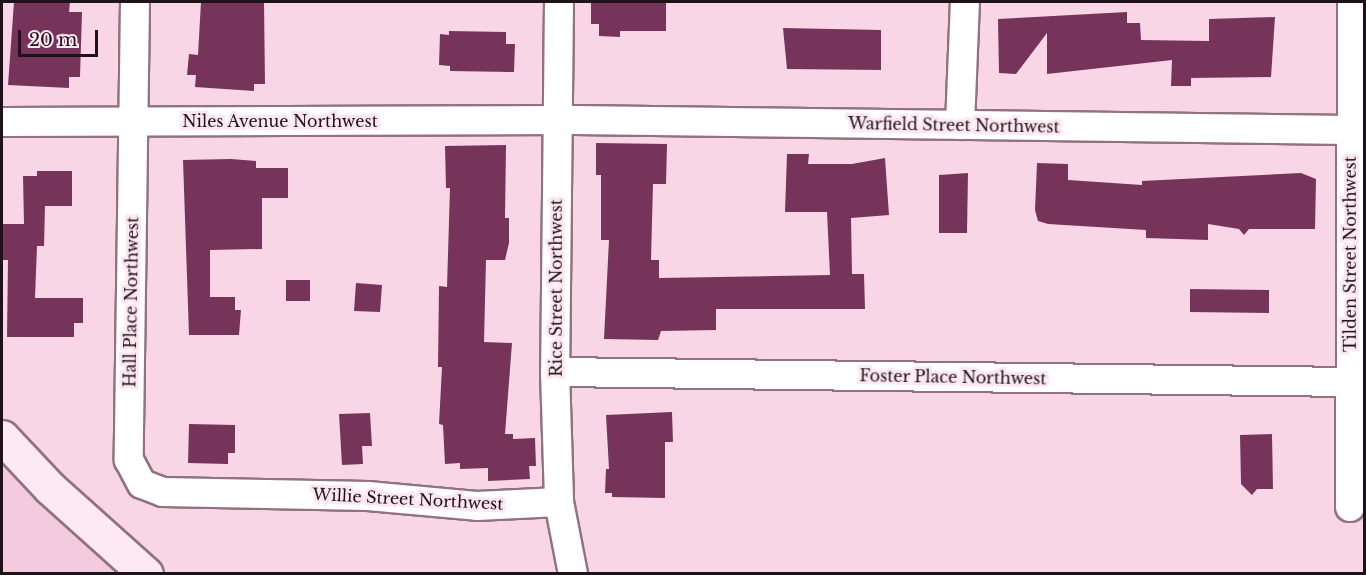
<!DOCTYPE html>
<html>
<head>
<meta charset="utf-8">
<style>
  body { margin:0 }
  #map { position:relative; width:1366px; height:575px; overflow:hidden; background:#f8d6e6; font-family:"Libre Baskerville",serif }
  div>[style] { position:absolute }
  .built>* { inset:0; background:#f4cade }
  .building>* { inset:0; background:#77345a }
  .roads { filter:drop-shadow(2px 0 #907281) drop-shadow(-2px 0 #907281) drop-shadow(0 2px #907281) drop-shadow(0 -2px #907281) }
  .street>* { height:28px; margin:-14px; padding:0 14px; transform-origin:14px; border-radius:14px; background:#fff }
  .secondary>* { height:33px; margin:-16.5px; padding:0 16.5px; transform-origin:16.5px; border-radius:16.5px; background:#fde9f3 }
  span { translate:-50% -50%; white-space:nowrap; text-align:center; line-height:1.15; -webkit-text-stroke:6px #fce7f1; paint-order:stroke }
  .street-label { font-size:16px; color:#1e1319 }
  .frame { position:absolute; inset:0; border:3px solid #1e1319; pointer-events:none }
  .scale { position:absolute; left:18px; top:30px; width:80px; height:27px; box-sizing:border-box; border:3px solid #1e1319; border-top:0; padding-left:8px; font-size:18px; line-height:21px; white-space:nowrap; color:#1e1319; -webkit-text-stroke:4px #fce7f1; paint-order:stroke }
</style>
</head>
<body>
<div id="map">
  <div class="built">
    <div style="clip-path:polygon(2px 423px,159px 573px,2px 573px)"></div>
  </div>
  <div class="building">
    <div style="clip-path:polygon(14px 2px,70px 2px,69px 12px,82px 12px,80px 77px,69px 77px,69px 88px,8px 85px)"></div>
    <div style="clip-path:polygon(201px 2px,264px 2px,265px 84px,254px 84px,254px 91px,195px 87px,196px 75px,187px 75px,189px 54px,198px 55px)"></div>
    <div style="clip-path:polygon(591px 2px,666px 2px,666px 31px,620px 31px,620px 37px,599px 36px,599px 24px,591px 24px)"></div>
    <div style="clip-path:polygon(1127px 12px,1127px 23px,1140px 23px,1141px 40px,1209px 41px,1209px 19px,1275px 17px,1271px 77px,1191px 78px,1191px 86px,1171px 86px,1172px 60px,1047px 74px,1047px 33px,1016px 74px,999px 73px,998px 19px)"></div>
    <div style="clip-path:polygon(783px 28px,881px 30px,881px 70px,787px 69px)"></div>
    <div style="clip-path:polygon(449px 31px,506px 32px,506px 44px,515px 44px,514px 72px,450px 71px,450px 66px,439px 65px,440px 34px,449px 35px)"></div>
    <div style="clip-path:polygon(596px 143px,667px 144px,666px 184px,653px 184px,651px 260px,659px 260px,659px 278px,830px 275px,827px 212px,785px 212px,787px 154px,809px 154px,808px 164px,852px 164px,885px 158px,889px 215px,851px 218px,852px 274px,864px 274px,865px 309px,716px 309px,716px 330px,661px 331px,658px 340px,604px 339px,609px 240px,601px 240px,601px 175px,596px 175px)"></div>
    <div style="clip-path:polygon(506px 145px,505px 218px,509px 218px,509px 243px,505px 260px,486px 260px,484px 342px,512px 343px,505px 434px,513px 434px,513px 439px,535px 438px,536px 466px,529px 466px,530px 479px,488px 481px,488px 468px,460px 469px,460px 463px,445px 464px,443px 425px,439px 424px,442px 367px,438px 367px,439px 286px,447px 287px,450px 188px,446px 188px,445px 146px)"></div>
    <div style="clip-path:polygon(231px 159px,256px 161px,256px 168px,288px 168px,288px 198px,262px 198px,262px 249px,210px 250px,210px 297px,235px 297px,235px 310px,241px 310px,239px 335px,189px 335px,183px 160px)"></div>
    <div style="clip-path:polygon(1037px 163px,1068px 164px,1068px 180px,1142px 185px,1142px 181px,1301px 173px,1316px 179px,1315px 229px,1249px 229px,1244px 235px,1239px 229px,1208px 224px,1208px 240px,1146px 238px,1146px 230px,1048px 224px,1038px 221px,1035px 210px)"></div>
    <div style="clip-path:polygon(37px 171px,72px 171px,72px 206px,45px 206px,44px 246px,37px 246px,35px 298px,83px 298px,83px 323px,74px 323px,74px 337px,7px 337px,8px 260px,2px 260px,2px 224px,24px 224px,23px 176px,37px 176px)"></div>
    <div style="clip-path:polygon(968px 173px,967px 233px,939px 233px,939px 175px)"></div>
    <div style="clip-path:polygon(286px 280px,310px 280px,310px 301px,286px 301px)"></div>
    <div style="clip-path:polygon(356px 283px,382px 285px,380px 312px,354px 311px)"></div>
    <div style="clip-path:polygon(1190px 289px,1269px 290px,1269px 313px,1190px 312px)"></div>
    <div style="clip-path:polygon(672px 412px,673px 442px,665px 442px,665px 498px,612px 497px,612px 493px,605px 493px,606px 469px,609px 469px,606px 415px)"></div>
    <div style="clip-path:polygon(370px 413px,372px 446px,362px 446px,363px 464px,342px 465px,339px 414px)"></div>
    <div style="clip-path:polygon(189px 424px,235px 425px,235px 453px,228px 453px,228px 464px,188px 463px)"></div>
    <div style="clip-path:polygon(1272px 434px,1273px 489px,1257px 489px,1252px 495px,1241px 484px,1240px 435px)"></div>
  </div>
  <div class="roads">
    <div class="street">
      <div style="left:135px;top:2px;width:458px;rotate:90.8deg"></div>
      <div style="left:129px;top:460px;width:27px;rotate:62deg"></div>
      <div style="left:142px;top:484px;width:22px;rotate:21deg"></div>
      <div style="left:163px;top:492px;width:205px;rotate:1.1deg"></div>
      <div style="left:368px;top:496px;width:109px;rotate:5.2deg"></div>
      <div style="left:477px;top:506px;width:82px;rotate:-2.8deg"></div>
      <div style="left:559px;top:2px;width:370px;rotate:90.6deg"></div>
      <div style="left:555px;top:372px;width:130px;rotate:88.2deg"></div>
      <div style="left:559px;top:502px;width:73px;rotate:79deg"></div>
      <div style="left:2px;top:122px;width:572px;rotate:-0.2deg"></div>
      <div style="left:574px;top:120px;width:776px;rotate:0.74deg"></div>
      <div style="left:960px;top:125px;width:123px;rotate:-87.7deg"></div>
      <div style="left:555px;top:372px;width:795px;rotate:0.72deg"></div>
      <div style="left:1350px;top:507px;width:505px;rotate:-89.77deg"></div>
    </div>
    <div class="secondary">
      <div style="left:2px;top:437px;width:70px;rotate:46.7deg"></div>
      <div style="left:50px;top:488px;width:129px;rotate:41.9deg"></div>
    </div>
  </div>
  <div class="street-label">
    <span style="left:280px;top:121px">Niles Avenue Northwest</span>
    <span style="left:954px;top:125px;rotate:1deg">Warfield Street Northwest</span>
    <span style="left:1350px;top:254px;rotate:-90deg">Tilden Street Northwest</span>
    <span style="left:556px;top:288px;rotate:-90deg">Rice Street Northwest</span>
    <span style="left:131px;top:302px;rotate:-89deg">Hall Place Northwest</span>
    <span style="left:953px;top:377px;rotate:1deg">Foster Place Northwest</span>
    <span style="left:408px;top:499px;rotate:3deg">Willie Street Northwest</span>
  </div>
  <div class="frame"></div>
  <div class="scale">20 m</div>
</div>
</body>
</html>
